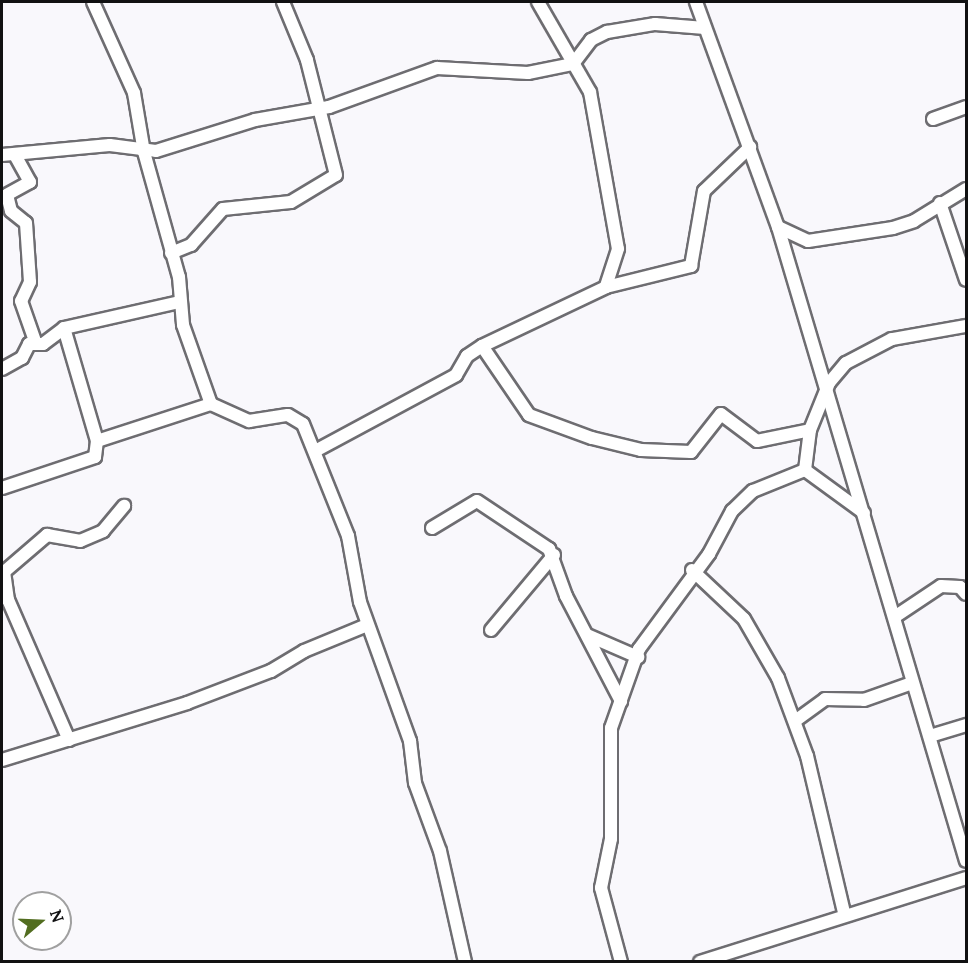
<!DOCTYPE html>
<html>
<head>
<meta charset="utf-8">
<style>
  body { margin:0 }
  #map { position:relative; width:968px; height:963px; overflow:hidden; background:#f9f8fc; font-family:Lora,serif }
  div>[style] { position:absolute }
  .roads { filter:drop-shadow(2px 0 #6e6d71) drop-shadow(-2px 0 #6e6d71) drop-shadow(0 2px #6e6d71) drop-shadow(0 -2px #6e6d71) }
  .minor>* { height:12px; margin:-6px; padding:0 6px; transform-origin:6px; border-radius:6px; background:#fff }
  span { translate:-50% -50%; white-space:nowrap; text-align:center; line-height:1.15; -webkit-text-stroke:6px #fff; paint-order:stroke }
  .frame { position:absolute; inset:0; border:3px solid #111112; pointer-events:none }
  .north { position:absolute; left:12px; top:891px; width:60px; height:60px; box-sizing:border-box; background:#fff; border:2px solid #a0a0a0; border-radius:50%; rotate:71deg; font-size:16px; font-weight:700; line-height:24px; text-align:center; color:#111112 }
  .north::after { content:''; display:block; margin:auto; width:21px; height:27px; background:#526d20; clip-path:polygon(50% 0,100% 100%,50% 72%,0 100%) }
</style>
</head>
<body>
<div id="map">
  <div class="roads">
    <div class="minor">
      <div style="left:93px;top:2px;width:100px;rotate:65.7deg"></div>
      <div style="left:134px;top:93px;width:60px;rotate:80.4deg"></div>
      <div style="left:144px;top:152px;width:130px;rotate:74.4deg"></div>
      <div style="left:179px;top:277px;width:48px;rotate:85.2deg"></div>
      <div style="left:183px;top:325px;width:84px;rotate:70.5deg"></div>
      <div style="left:538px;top:2px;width:104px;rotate:60deg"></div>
      <div style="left:590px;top:92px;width:159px;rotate:79.9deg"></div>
      <div style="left:618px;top:249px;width:40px;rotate:108deg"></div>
      <div style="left:696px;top:2px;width:239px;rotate:70deg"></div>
      <div style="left:778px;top:227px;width:661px;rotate:73.48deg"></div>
      <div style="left:933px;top:119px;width:35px;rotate:-20deg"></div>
      <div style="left:2px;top:155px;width:108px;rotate:-5.3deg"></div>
      <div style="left:110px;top:145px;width:46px;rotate:7.4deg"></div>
      <div style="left:156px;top:151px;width:104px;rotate:-17.4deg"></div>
      <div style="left:255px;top:120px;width:75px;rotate:-10deg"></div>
      <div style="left:329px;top:107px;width:115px;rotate:-19.9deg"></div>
      <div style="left:437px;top:68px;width:91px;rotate:3.1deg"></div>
      <div style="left:528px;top:73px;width:46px;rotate:-11.3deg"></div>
      <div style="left:573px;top:64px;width:30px;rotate:-53deg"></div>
      <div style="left:591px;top:40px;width:18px;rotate:-27deg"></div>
      <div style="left:607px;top:32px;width:49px;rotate:-9.5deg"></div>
      <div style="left:655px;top:24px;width:50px;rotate:4.6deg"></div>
      <div style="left:15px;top:155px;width:31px;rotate:61deg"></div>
      <div style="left:30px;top:182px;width:26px;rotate:151deg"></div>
      <div style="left:7px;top:195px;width:16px;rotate:76deg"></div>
      <div style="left:11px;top:211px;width:19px;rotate:39deg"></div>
      <div style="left:26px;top:223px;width:59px;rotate:86.1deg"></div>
      <div style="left:30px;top:282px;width:21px;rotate:115deg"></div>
      <div style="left:21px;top:301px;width:42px;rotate:70.7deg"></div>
      <div style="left:940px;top:203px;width:81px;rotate:71.3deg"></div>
      <div style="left:778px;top:227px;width:33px;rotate:25deg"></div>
      <div style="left:808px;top:241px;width:86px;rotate:-8.7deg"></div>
      <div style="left:893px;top:228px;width:22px;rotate:-18deg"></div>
      <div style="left:914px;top:221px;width:61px;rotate:-31.6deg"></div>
      <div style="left:171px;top:253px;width:22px;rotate:-22deg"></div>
      <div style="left:191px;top:245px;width:48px;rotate:-48.4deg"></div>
      <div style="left:223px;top:209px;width:68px;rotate:-5.9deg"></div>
      <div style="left:291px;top:202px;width:52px;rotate:-31deg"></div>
      <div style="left:336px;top:175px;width:119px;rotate:-104.2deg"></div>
      <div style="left:307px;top:60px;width:63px;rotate:-112.5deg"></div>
      <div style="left:64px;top:328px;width:118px;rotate:73.7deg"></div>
      <div style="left:482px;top:346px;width:83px;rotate:55.7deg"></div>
      <div style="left:529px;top:415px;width:67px;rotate:20.1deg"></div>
      <div style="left:592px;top:438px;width:50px;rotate:13.8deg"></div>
      <div style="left:641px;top:450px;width:50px;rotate:2.3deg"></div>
      <div style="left:691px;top:452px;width:48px;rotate:-51.7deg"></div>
      <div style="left:721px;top:414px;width:45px;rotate:36.9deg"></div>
      <div style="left:757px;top:441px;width:54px;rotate:-11.7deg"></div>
      <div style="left:2px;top:369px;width:23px;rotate:-29deg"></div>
      <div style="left:22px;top:358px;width:16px;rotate:-63deg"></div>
      <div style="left:29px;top:344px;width:14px"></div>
      <div style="left:43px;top:344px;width:26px;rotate:-37deg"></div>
      <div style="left:64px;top:328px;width:118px;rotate:-12.7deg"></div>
      <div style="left:317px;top:450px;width:158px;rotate:-28.3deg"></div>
      <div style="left:456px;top:375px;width:22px;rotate:-60deg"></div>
      <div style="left:467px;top:356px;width:18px;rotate:-34deg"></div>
      <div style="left:482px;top:346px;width:137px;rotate:-25.4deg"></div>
      <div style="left:606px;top:287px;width:88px;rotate:-13.9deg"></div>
      <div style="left:691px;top:266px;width:76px;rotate:-80.2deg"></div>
      <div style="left:704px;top:191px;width:64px;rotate:-43.7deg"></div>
      <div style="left:805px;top:470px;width:73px;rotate:36.1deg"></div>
      <div style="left:2px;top:488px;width:98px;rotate:-18.4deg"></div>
      <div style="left:95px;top:457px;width:16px;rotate:-83deg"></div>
      <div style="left:97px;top:441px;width:120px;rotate:-18deg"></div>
      <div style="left:211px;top:404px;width:42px;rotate:24.1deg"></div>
      <div style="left:249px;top:421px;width:39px;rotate:-9deg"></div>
      <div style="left:288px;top:415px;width:17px;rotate:31deg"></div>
      <div style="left:303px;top:424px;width:121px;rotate:68.1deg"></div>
      <div style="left:348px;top:536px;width:67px;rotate:79.7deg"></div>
      <div style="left:360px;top:602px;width:148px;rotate:70.2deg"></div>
      <div style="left:410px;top:741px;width:42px;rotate:83.2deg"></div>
      <div style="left:415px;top:783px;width:72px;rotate:69.8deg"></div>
      <div style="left:440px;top:851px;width:114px;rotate:77.3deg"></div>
      <div style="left:432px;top:528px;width:52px;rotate:-31deg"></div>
      <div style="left:477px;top:501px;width:87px;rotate:33.7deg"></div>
      <div style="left:549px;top:549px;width:50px;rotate:70.1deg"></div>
      <div style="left:566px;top:596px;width:119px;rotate:62.4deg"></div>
      <div style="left:692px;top:570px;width:71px;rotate:43.3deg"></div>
      <div style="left:744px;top:619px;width:68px;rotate:60deg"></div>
      <div style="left:778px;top:678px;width:83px;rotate:69.6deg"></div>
      <div style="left:807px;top:756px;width:160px;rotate:76.7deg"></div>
      <div style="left:896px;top:616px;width:54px;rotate:-33.7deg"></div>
      <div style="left:941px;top:586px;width:19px;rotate:3deg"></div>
      <div style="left:960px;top:587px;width:9px;rotate:49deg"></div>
      <div style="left:491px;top:630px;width:98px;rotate:-50deg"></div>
      <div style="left:587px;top:635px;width:56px;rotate:23.3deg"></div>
      <div style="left:795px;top:721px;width:37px;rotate:-36deg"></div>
      <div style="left:825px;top:699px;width:39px;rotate:1deg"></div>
      <div style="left:864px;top:700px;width:51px;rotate:-19.5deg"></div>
      <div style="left:930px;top:736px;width:38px;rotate:-17deg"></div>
      <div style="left:69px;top:740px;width:153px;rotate:-113.5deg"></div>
      <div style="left:8px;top:600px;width:28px;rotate:-98deg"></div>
      <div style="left:4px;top:572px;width:57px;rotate:-40.7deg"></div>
      <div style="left:47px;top:535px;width:34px;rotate:10deg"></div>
      <div style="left:80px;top:541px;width:25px;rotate:-23deg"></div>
      <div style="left:103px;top:531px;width:33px;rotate:-50deg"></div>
      <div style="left:2px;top:760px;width:194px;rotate:-17.1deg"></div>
      <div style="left:187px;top:703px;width:90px;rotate:-20.9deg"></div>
      <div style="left:271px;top:671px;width:39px;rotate:-31deg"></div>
      <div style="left:304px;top:651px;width:68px;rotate:-22.4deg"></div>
      <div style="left:621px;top:962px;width:77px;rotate:-105.1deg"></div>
      <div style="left:601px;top:888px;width:50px;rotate:-78.5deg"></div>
      <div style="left:611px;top:839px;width:111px;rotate:-90deg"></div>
      <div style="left:611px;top:728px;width:84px;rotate:-70.5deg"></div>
      <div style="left:639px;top:649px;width:118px;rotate:-53.6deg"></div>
      <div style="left:709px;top:554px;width:49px;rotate:-61.9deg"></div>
      <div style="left:732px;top:511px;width:29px;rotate:-44deg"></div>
      <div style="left:753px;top:491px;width:56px;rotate:-22deg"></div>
      <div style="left:805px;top:470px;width:40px;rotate:-82.9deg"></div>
      <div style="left:810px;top:430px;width:51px;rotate:-68deg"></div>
      <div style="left:829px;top:383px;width:26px;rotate:-50deg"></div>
      <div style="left:846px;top:363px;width:52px;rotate:-27.6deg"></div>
      <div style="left:892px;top:339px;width:75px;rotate:-10deg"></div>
      <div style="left:700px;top:962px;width:279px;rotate:-17.5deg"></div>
    </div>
  </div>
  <div class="frame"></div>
  <div class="north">N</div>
</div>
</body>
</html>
